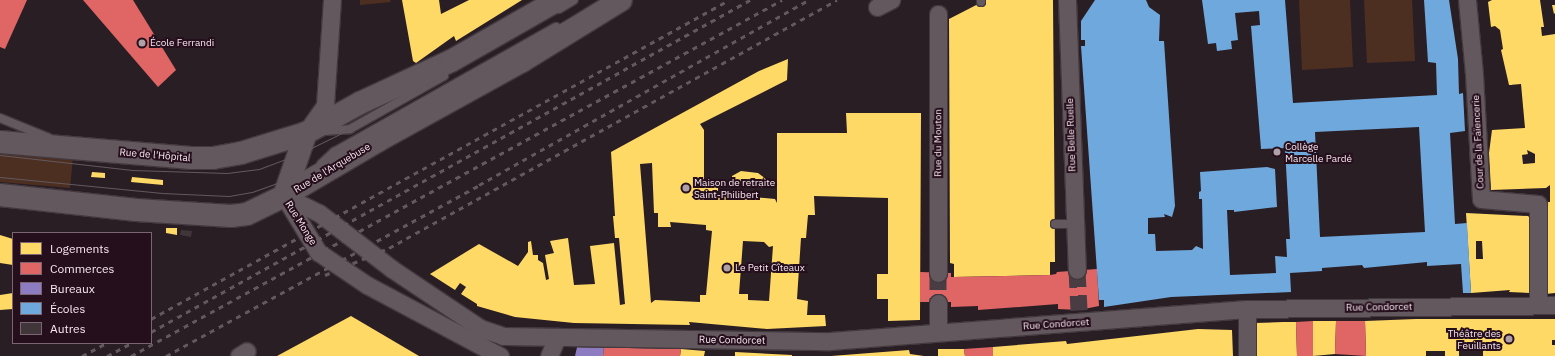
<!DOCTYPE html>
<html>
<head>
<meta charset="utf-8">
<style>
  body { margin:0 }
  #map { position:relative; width:1555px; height:356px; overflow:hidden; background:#2a1e25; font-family:"IBM Plex Sans",sans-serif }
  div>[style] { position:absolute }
  .green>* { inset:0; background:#4d2f22 }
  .homes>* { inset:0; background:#ffd966 }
  .shops>* { inset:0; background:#e06666 }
  .offices>* { inset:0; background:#8e7cc3 }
  .schools>* { inset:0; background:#6fa8dc }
  .building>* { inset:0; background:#403538 }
  .street-tunnel>* { height:17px; margin-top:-8.5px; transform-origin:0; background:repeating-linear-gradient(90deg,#493c43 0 17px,transparent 0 25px) }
  .roads { filter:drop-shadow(1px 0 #43393f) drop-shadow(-1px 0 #43393f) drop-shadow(0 1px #43393f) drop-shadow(0 -1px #43393f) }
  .lane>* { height:8px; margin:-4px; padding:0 4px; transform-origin:4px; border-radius:4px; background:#63585e }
  .street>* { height:17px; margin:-8.5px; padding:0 8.5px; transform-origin:8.5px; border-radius:8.5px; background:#63585e }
  .secondary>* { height:22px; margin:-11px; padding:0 11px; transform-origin:11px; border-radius:11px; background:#63585e }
  .tram>* { height:1px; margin:-0.5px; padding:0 0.5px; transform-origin:0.5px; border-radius:0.5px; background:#62595e }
  .rail>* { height:3px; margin-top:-1.5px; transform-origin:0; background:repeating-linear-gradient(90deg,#62595e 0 5px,transparent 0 10px) }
  .dots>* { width:11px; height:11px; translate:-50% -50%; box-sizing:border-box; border:2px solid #260f1c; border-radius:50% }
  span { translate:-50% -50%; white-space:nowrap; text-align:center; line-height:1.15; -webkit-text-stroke:4px #260f1c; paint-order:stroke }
  .poi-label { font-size:10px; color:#f7e6ef }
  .left { translate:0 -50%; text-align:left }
  .right { translate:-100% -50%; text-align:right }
  .street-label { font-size:10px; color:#f7e6ef }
  .legend { position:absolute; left:12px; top:232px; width:140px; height:112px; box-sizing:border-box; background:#260f1c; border:1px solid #7a6570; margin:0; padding:5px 7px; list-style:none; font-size:12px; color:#f7e6ef }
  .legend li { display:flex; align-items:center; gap:8px; height:20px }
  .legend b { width:20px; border:1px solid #7a6570 }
</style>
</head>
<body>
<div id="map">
  <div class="green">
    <div style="clip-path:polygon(360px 0,390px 0,391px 2px,360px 5px)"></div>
    <div style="clip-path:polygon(1299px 0,1350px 0,1353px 67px,1302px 70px)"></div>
    <div style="clip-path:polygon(1364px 0,1412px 0,1415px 61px,1367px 63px)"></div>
    <div style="clip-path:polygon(0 149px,73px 156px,70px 188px,0 182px)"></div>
  </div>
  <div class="homes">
    <div style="clip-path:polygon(402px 0,439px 0,441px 14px,469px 0,522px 0,456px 41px,454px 36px,416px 63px,413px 61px)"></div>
    <div style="clip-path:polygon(986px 0,1053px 0,1055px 262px,1050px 262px,1050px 275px,954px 277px,954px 264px,950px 263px,949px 19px)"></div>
    <div style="clip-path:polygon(evenodd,1492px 0,1540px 0,1544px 27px,1541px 27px,1542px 36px,1555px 34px,1555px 293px,1545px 294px,1546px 202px,1550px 202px,1550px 185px,1546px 188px,1491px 190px,1489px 153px,1492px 130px,1525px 128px,1521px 84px,1509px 85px,1501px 50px,1503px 49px,1500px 30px,1495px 26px,1491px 27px,1488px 2px,1492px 0,1527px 150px,1535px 154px,1535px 163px,1523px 164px,1522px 155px,1528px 154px,1527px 150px)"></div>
    <div style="clip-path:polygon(1552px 5px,1555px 5px,1555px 13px,1554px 14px)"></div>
    <div style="clip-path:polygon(evenodd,788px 59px,787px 80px,700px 124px,704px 130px,704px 182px,718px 182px,718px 194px,775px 199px,777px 203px,777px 133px,847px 133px,846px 113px,921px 113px,920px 320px,888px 321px,888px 299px,877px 299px,877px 274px,888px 274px,888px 198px,814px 196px,815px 215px,808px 215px,806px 238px,801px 238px,797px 299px,808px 301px,807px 315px,825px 315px,826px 326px,767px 329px,689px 322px,690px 325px,574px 323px,515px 317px,477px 306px,477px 304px,461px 294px,466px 287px,460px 283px,455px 290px,430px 274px,479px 244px,518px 266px,528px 252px,528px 242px,531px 241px,533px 255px,538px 255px,538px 260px,543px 263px,546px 280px,549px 279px,545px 255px,554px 253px,550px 241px,568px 238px,574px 285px,595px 284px,590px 246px,614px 243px,620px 305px,625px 304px,619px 238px,615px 238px,613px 216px,615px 216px,611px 152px,759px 71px,788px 59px,652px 163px,654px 213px,658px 213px,658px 227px,671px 227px,670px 222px,706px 225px,706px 230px,712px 231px,706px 295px,700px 295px,700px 302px,655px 300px,651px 303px,640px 164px,652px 163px,788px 59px,743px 241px,764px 242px,769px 247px,773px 246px,769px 301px,748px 300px,748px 294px,739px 294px,743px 241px)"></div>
    <div style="clip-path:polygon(741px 171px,758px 173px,766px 179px,764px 188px,732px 185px,732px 176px)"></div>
    <div style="clip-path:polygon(92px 172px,105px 173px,105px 178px,91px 177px)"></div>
    <div style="clip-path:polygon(132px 177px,163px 180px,163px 185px,131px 182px)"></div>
    <div style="clip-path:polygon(evenodd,1466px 213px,1528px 216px,1531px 219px,1531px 293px,1509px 292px,1510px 290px,1471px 293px,1466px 213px,1476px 241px,1482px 241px,1483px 259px,1476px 259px,1476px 241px)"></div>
    <div style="clip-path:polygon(166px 228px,177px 228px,177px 235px,166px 233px)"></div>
    <div style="clip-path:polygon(0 235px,13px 239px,13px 265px,0 263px)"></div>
    <div style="clip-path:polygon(13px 293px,13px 309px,0 310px,0 295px)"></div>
    <div style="clip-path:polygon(351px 316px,419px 356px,277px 356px)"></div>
    <div style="clip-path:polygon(1416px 319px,1555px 319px,1555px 340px,1552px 340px,1552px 345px,1555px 345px,1555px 356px,1483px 356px,1483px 344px,1459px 345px,1459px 356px,1445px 356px,1445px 351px,1426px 351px,1426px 356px,1366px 356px,1365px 321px)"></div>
    <div style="clip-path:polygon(1313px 321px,1336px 321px,1335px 354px,1313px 356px)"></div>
    <div style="clip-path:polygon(1283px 322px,1296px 322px,1297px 356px,1253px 356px,1255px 323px)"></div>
    <div style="clip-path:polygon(1198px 329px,1232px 330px,1233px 356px,993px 356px,993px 347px,1066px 341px,1067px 344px)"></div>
    <div style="clip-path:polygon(681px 349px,705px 351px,704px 356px,680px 356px)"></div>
    <div style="clip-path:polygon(938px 349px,964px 349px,965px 356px,938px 356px)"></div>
    <div style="clip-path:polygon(909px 350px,910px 354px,924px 356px,831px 356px)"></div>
    <div style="clip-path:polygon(735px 352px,792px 355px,792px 356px,735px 356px)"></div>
  </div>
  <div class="shops">
    <div style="clip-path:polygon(0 0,27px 0,5px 49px,0 47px)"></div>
    <div style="clip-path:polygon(83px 0,133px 0,176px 70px,158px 87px)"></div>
    <div style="clip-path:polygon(1097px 269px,1099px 306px,1079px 310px,1058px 309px,1058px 304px,978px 310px,978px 306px,951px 307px,951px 302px,920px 302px,920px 272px,951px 273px,951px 277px,954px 277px,1050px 275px,1056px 274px,1057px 272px)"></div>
    <div style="clip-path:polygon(1313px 321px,1313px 356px,1297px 356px,1296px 322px)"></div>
    <div style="clip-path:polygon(1336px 321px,1365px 321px,1366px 356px,1335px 354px)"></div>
    <div style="clip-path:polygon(604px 346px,681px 349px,680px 356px,603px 356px)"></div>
    <div style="clip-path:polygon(993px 347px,993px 356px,965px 356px,964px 349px)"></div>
  </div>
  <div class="offices">
    <div style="clip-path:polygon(578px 343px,604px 346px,603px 356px,575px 356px)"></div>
  </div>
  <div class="schools">
    <div style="clip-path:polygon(evenodd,1095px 0,1146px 0,1149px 7px,1160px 15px,1159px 41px,1164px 41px,1175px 206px,1172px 217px,1164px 214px,1165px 217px,1148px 218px,1148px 234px,1155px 234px,1156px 251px,1192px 250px,1196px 246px,1203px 249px,1202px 199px,1199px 199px,1199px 192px,1201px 191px,1200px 172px,1267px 167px,1275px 169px,1277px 207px,1234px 212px,1234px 210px,1227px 210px,1230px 275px,1276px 273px,1275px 256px,1287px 257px,1286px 239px,1290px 239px,1285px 148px,1261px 149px,1251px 26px,1260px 25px,1259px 11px,1235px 13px,1238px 40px,1231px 41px,1232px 49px,1217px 51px,1216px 43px,1208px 44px,1202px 0,1285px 0,1293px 103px,1437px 95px,1436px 63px,1428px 62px,1424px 0,1449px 0,1458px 59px,1459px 94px,1463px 93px,1465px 131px,1450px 133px,1455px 224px,1467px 223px,1471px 293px,1463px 293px,1461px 264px,1427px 266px,1427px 262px,1364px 268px,1362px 265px,1322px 268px,1322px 271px,1290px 273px,1291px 292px,1171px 297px,1104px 307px,1104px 300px,1099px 300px,1081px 46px,1085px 46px,1085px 40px,1081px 40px,1081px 21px,1095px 0,1419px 127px,1425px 232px,1320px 237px,1315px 132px,1419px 127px)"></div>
  </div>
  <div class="building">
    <div style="clip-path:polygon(181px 230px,192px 231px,191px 237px,180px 235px)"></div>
  </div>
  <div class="street-tunnel">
    <div style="left:1077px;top:270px;width:40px;rotate:87.1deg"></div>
    <div style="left:938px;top:273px;width:30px;rotate:90deg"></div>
  </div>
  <div class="roads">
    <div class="lane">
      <div style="left:981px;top:0;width:2px;rotate:90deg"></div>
      <div style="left:559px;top:9px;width:17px;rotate:-31deg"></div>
      <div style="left:0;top:118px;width:53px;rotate:22.2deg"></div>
      <div style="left:324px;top:131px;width:26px;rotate:-4deg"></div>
      <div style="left:350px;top:129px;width:108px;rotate:-29.4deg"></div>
      <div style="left:321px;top:164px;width:18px;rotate:-43deg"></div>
      <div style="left:334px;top:152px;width:255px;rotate:-29.4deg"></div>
      <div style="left:1055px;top:224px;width:19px"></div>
    </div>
    <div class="street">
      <div style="left:1067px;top:0;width:270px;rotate:87.9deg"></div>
      <div style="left:1467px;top:0;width:74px;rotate:84.6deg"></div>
      <div style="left:1474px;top:74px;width:125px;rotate:86.8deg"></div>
      <div style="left:1481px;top:199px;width:57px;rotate:5deg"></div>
      <div style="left:1538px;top:204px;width:101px;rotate:90deg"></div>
      <div style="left:877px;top:7px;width:16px;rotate:-27deg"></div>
      <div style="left:938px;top:14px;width:259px;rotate:90deg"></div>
      <div style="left:307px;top:131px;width:32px;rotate:-55deg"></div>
      <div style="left:325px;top:105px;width:105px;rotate:-86.2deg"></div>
      <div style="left:284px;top:196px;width:39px;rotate:26deg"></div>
      <div style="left:319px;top:213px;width:92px;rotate:37.5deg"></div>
      <div style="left:392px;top:269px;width:106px;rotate:33.8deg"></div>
      <div style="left:480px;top:328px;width:24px;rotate:19deg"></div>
      <div style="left:503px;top:336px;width:327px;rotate:0.9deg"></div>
      <div style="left:830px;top:341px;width:418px;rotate:-4.4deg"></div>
      <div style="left:1247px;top:309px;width:308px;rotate:-0.7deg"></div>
      <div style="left:284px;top:196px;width:66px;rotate:58.7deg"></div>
      <div style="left:318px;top:252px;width:59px;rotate:34deg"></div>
      <div style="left:367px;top:285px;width:151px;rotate:28.1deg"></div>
      <div style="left:938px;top:303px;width:29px;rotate:90deg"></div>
      <div style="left:1247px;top:309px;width:47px;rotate:90deg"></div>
      <div style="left:239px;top:356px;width:9px;rotate:-32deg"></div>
      <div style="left:549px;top:356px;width:21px;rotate:-67deg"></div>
    </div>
    <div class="secondary">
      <div style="left:0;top:142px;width:192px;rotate:4.8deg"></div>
      <div style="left:191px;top:158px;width:22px"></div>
      <div style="left:213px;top:158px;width:28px;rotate:-10deg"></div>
      <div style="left:241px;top:153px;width:68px;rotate:-17.1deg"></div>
      <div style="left:306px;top:133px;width:62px;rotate:-29.1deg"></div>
      <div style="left:360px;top:103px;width:100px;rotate:-24.8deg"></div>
      <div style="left:451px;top:61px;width:123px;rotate:-29.7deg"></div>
      <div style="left:0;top:195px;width:137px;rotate:6.3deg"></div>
      <div style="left:136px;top:210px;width:95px;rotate:3.6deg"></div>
      <div style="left:231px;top:216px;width:16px;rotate:-7deg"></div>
      <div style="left:247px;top:214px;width:41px;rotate:-25.9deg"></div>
      <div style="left:284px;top:196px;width:110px;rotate:-30.5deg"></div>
      <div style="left:379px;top:140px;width:163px;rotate:-28.9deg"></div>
      <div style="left:522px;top:61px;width:116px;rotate:-31.6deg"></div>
      <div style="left:284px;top:196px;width:67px;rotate:-70.8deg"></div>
    </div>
  </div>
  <div class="tram">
    <div style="left:0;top:155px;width:133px;rotate:6.5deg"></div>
    <div style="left:132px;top:170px;width:95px;rotate:1.8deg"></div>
    <div style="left:227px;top:173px;width:32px;rotate:-7deg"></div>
    <div style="left:259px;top:169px;width:43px;rotate:-20.6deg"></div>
    <div style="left:299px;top:154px;width:57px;rotate:-26.1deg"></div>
    <div style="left:350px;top:129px;width:258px;rotate:-29.9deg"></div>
    <div style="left:0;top:177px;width:163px;rotate:5.6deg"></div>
    <div style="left:162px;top:193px;width:67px;rotate:2.6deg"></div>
    <div style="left:229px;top:196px;width:23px;rotate:-10deg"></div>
    <div style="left:252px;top:192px;width:41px;rotate:-19.7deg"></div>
    <div style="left:291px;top:178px;width:358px;rotate:-29.8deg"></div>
  </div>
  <div class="rail">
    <div style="left:325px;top:275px;width:69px;rotate:-22.9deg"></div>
    <div style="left:389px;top:248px;width:512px;rotate:-28.97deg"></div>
    <div style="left:151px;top:319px;width:660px;rotate:-28.89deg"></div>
    <div style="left:151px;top:332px;width:685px;rotate:-29deg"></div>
    <div style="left:82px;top:356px;width:27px;rotate:-28deg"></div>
    <div style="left:107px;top:356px;width:27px;rotate:-28deg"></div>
    <div style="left:131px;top:356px;width:742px;rotate:-28.67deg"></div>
    <div style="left:166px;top:356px;width:357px;rotate:-28.6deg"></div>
    <div style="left:479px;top:185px;width:378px;rotate:-29.3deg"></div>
  </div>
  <div class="dots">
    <div style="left:142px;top:43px;background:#afa0a8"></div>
    <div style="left:1277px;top:152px;background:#afa0a8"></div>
    <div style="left:686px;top:188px;background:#afa0a8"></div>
    <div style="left:727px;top:268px;background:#afa0a8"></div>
    <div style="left:1509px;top:339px;background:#afa0a8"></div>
  </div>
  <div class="poi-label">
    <span class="left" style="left:150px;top:43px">École Ferrandi</span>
    <span class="left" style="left:1285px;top:152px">Collège<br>Marcelle Pardé</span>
    <span class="left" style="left:694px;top:188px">Maison de retraite<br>Saint-Philibert</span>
    <span class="left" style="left:735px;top:268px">Le Petit Cîteaux</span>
    <span class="right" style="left:1501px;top:339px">Théâtre des<br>Feuillants</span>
  </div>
  <div class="street-label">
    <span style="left:1071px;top:135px;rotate:-92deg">Rue Belle Ruelle</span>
    <span style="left:1478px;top:142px;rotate:-93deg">Cour de la Faïencerie</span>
    <span style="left:938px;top:143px;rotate:-90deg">Rue du Mouton</span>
    <span style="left:155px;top:155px;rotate:5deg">Rue de l'Hôpital</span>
    <span style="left:332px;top:168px;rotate:-31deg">Rue de l'Arquebuse</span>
    <span style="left:301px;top:223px;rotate:58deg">Rue Monge</span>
    <span style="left:1379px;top:307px;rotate:-1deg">Rue Condorcet</span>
    <span style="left:1056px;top:324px;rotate:-4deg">Rue Condorcet</span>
    <span style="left:732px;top:340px;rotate:1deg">Rue Condorcet</span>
  </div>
  <ul class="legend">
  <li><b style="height:11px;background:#ffd966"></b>Logements</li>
  <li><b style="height:11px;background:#e06666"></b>Commerces</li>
  <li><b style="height:11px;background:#8e7cc3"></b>Bureaux</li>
  <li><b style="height:11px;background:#6fa8dc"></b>Écoles</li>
  <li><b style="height:11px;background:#403538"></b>Autres</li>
  </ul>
</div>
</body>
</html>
